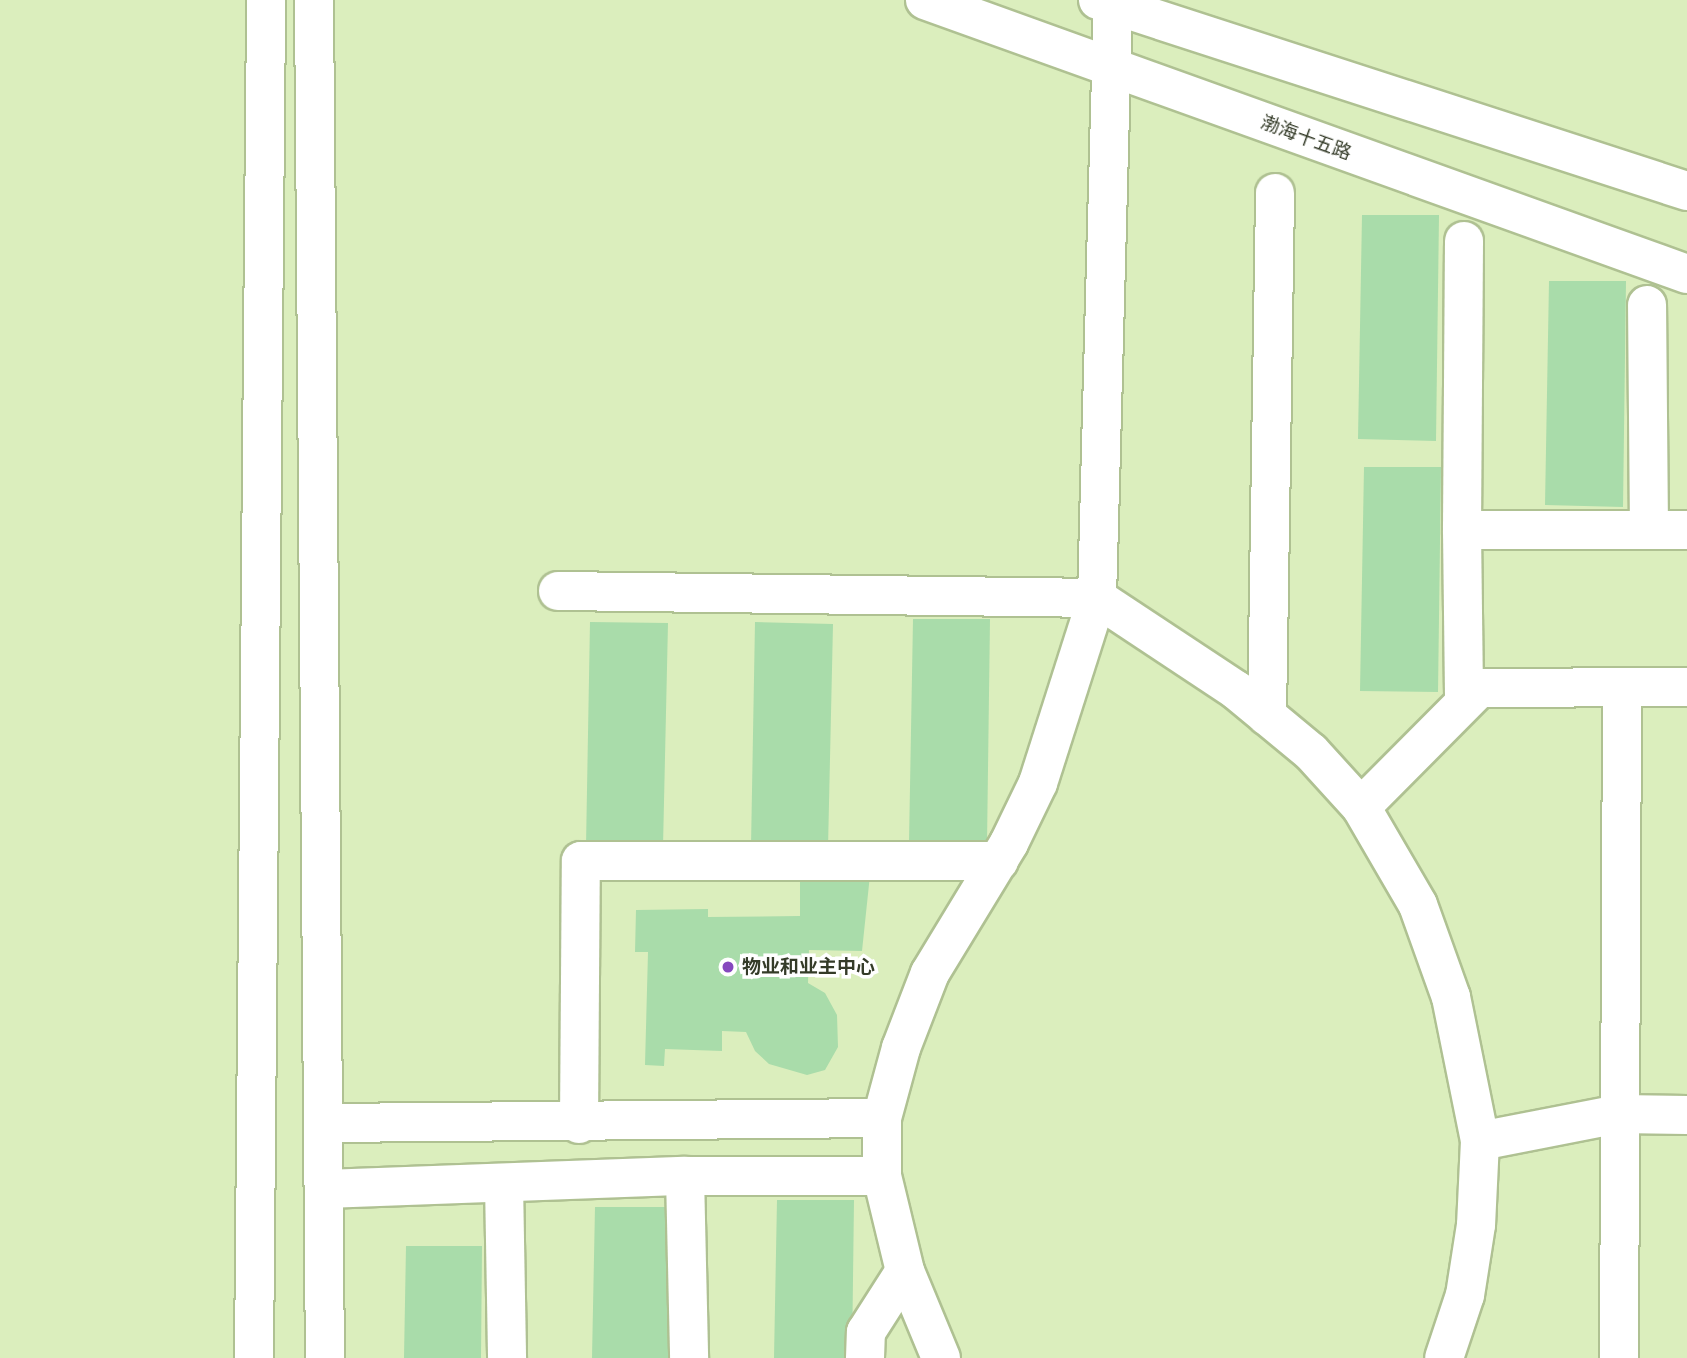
<!DOCTYPE html>
<html>
<head>
<meta charset="utf-8">
<style>
  body { margin:0 }
  #map { position:relative; width:1687px; height:1358px; overflow:hidden; background:#dbeebd; font-family:Montserrat,"Noto Sans SC",sans-serif }
  div>[style] { position:absolute }
  .building>* { inset:0; background:#a9dcaa }
  .roads { filter:drop-shadow(2px 0 #afc192) drop-shadow(-2px 0 #afc192) drop-shadow(0 2px #afc192) drop-shadow(0 -2px #afc192) }
  .minor>* { height:38px; margin:-19px; padding:0 19px; transform-origin:19px; border-radius:19px; background:#fff }
  .dots>* { width:19px; height:19px; translate:-50% -50%; box-sizing:border-box; border:4px solid #fff; border-radius:50% }
  span { translate:-50% -50%; white-space:nowrap; text-align:center; line-height:1.15; -webkit-text-stroke:7px #fff; paint-order:stroke }
  .street-label { font-size:19px; color:#343b28 }
  .poi-label { font-size:19px; color:#343b28; font-weight:700 }
  .left { translate:0 -50%; text-align:left }
</style>
</head>
<body>
<div id="map">
  <div class="building">
    <div style="clip-path:polygon(1362px 215px,1439px 215px,1436px 441px,1358px 439px)"></div>
    <div style="clip-path:polygon(1549px 281px,1626px 281px,1623px 507px,1545px 505px)"></div>
    <div style="clip-path:polygon(1364px 467px,1441px 467px,1438px 692px,1360px 691px)"></div>
    <div style="clip-path:polygon(913px 619px,990px 619px,987px 844px,909px 843px)"></div>
    <div style="clip-path:polygon(590px 622px,668px 623px,663px 847px,586px 846px)"></div>
    <div style="clip-path:polygon(755px 622px,833px 624px,828px 848px,751px 847px)"></div>
    <div style="clip-path:polygon(800px 874px,870px 875px,862px 951px,809px 950px,808px 983px,825px 993px,837px 1015px,838px 1047px,825px 1070px,807px 1075px,769px 1064px,755px 1051px,746px 1032px,722px 1031px,722px 1051px,665px 1049px,664px 1066px,645px 1065px,648px 952px,635px 952px,636px 910px,708px 909px,708px 917px,800px 916px)"></div>
    <div style="clip-path:polygon(777px 1200px,854px 1200px,852px 1358px,774px 1358px)"></div>
    <div style="clip-path:polygon(595px 1207px,672px 1207px,670px 1358px,592px 1358px)"></div>
    <div style="clip-path:polygon(406px 1246px,482px 1246px,481px 1358px,404px 1358px)"></div>
  </div>
  <div class="roads">
    <div class="minor">
      <div style="left:314px;top:0;width:1358px;rotate:89.54deg"></div>
      <div style="left:925px;top:0;width:810px;rotate:19.78deg"></div>
      <div style="left:1098px;top:0;width:619px;rotate:17.97deg"></div>
      <div style="left:1464px;top:241px;width:289px;rotate:90.4deg"></div>
      <div style="left:1462px;top:530px;width:187px"></div>
      <div style="left:1649px;top:530px;width:225px;rotate:-90.5deg"></div>
      <div style="left:1462px;top:530px;width:170px;rotate:89.3deg"></div>
      <div style="left:1649px;top:530px;width:38px"></div>
      <div style="left:558px;top:591px;width:539px;rotate:0.74deg"></div>
      <div style="left:1097px;top:598px;width:167px;rotate:33.5deg"></div>
      <div style="left:1236px;top:690px;width:97px;rotate:39.6deg"></div>
      <div style="left:1311px;top:752px;width:74px;rotate:47.7deg"></div>
      <div style="left:1361px;top:807px;width:113px;rotate:59.8deg"></div>
      <div style="left:1418px;top:905px;width:98px;rotate:70.3deg"></div>
      <div style="left:1451px;top:997px;width:147px;rotate:78.6deg"></div>
      <div style="left:1480px;top:1141px;width:84px;rotate:92.7deg"></div>
      <div style="left:1476px;top:1225px;width:71px;rotate:98.9deg"></div>
      <div style="left:1465px;top:1295px;width:66px;rotate:108.4deg"></div>
      <div style="left:1267px;top:716px;width:523px;rotate:-89.12deg"></div>
      <div style="left:1361px;top:807px;width:168px;rotate:-45.2deg"></div>
      <div style="left:1479px;top:688px;width:208px;rotate:-0.3deg"></div>
      <div style="left:325px;top:1123px;width:557px;rotate:-0.51deg"></div>
      <div style="left:579px;top:1124px;width:263px;rotate:-89.6deg"></div>
      <div style="left:581px;top:861px;width:418px"></div>
      <div style="left:1480px;top:1141px;width:142px;rotate:-11deg"></div>
      <div style="left:1619px;top:1114px;width:68px;rotate:0.8deg"></div>
      <div style="left:685px;top:1176px;width:182px;rotate:88.7deg"></div>
      <div style="left:504px;top:1183px;width:175px;rotate:89deg"></div>
      <div style="left:325px;top:1189px;width:360px;rotate:-2.1deg"></div>
      <div style="left:685px;top:1176px;width:197px"></div>
      <div style="left:254px;top:1358px;width:1358px;rotate:-89.49deg"></div>
      <div style="left:865px;top:1358px;width:26px;rotate:-88deg"></div>
      <div style="left:866px;top:1332px;width:72px;rotate:-57.4deg"></div>
      <div style="left:941px;top:1358px;width:94px;rotate:-112.5deg"></div>
      <div style="left:905px;top:1271px;width:98px;rotate:-103.6deg"></div>
      <div style="left:882px;top:1176px;width:58px;rotate:-90deg"></div>
      <div style="left:882px;top:1118px;width:73px;rotate:-74.8deg"></div>
      <div style="left:901px;top:1048px;width:80px;rotate:-68.9deg"></div>
      <div style="left:930px;top:973px;width:152px;rotate:-58.7deg"></div>
      <div style="left:1009px;top:843px;width:67px;rotate:-64.2deg"></div>
      <div style="left:1038px;top:783px;width:194px;rotate:-72.3deg"></div>
      <div style="left:1097px;top:598px;width:598px;rotate:-88.47deg"></div>
      <div style="left:1619px;top:1358px;width:670px;rotate:-89.74deg"></div>
    </div>
  </div>
  <div class="dots">
    <div style="left:728px;top:967px;background:#8648be"></div>
  </div>
  <div class="street-label">
    <span style="left:1306px;top:138px;rotate:20deg">渤海十五路</span>
  </div>
  <div class="poi-label">
    <span class="left" style="left:742px;top:967px">物业和业主中心</span>
  </div>
</div>
</body>
</html>
